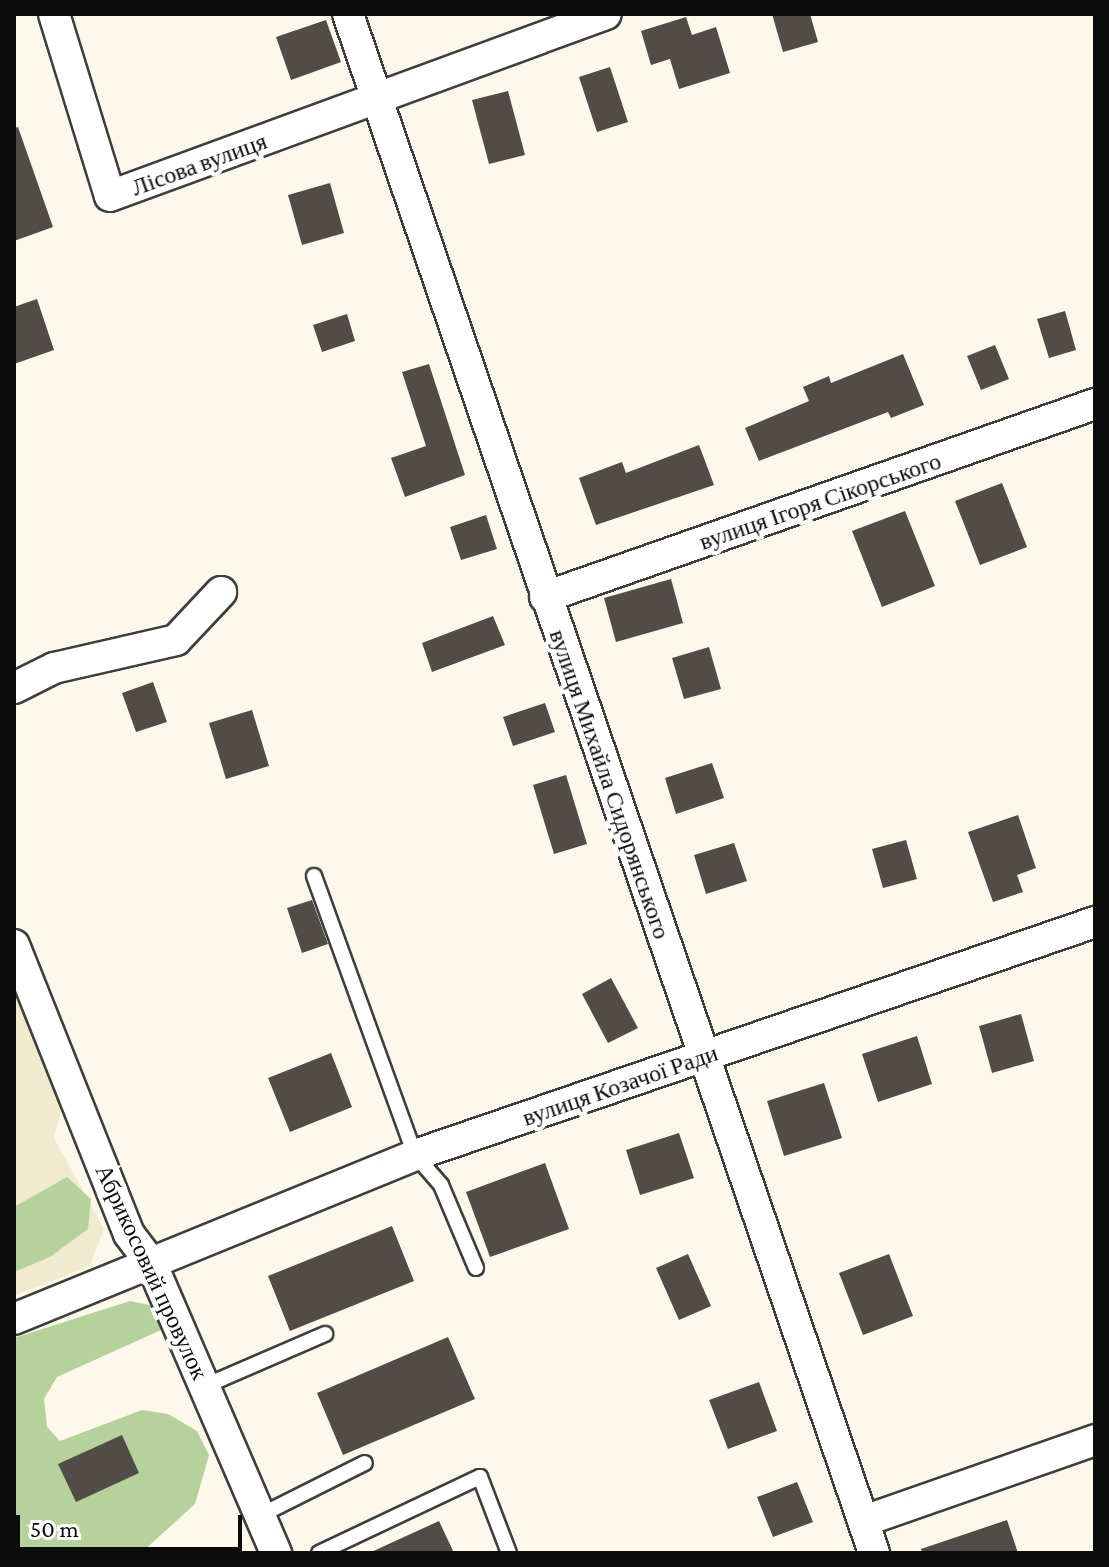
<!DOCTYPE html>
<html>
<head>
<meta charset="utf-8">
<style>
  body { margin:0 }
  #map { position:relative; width:1109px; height:1567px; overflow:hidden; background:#fdf8ea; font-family:"Crimson Pro",serif }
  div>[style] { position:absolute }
  .farmland>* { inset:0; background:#f0ebce }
  .forest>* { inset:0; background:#b5d29a }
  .building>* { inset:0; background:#524c48 }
  .roads { filter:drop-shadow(2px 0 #3e3e3e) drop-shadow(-2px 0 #3e3e3e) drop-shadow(0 2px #3e3e3e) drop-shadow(0 -2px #3e3e3e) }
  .lane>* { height:14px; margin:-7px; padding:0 7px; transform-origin:7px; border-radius:7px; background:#fff }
  .street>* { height:30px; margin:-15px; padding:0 15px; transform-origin:15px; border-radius:15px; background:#fff }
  span { translate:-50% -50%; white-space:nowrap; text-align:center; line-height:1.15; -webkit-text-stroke:8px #fff; paint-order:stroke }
  .street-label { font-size:24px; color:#0b0b0b }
  .frame { position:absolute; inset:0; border:16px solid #0b0b0b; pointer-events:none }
  .scale { position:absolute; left:16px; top:1515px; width:226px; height:36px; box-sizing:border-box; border:4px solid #0b0b0b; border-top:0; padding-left:10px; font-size:24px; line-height:28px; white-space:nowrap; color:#0b0b0b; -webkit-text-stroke:6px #fff; paint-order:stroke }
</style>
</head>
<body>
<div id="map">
  <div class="farmland">
    <div style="clip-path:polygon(14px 987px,62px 1108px,54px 1138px,104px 1229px,90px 1266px,14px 1296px)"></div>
  </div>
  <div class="forest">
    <div style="clip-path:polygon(67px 1177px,91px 1199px,88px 1229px,50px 1257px,14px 1272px,14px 1207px)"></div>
    <div style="clip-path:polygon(130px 1301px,159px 1307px,161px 1330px,57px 1377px,44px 1399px,47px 1427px,60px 1441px,142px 1410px,168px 1414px,197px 1431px,209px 1455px,195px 1504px,141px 1553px,14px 1553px,14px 1338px)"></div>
  </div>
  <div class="building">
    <div style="clip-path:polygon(772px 14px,810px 14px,818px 42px,783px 52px)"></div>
    <div style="clip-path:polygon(686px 17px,692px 35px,716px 27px,730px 73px,679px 89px,670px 59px,651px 65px,641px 31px)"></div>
    <div style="clip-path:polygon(326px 20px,341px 62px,291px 80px,276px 37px)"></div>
    <div style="clip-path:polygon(610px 67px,628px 122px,597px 132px,579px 77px)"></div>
    <div style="clip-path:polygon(508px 91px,525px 155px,489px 164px,472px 100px)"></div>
    <div style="clip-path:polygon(18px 127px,53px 227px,14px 241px,14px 128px)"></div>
    <div style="clip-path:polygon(330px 183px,344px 233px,302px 245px,288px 195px)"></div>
    <div style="clip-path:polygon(37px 299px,54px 350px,14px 364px,14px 307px)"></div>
    <div style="clip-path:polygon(1065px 311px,1076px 350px,1049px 358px,1037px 319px)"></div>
    <div style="clip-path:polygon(347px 314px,355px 341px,322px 352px,313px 325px)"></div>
    <div style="clip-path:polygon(995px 345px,1009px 379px,981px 390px,967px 356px)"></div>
    <div style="clip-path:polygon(903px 354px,924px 405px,891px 418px,888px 412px,759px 461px,745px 428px,809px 401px,803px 387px,829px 376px,831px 383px)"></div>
    <div style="clip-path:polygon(429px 364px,465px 475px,405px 497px,391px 458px,426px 446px,402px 372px)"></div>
    <div style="clip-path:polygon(699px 445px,714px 485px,596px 525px,579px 478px,622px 462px,626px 473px)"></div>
    <div style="clip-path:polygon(1002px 483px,1027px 547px,980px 565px,955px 501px)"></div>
    <div style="clip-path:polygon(905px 511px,935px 586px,882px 607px,852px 531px)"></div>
    <div style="clip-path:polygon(486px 515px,497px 549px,461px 560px,450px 527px)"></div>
    <div style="clip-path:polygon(671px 579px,683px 623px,616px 642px,604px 598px)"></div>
    <div style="clip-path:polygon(493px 616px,505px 645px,432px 672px,422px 643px)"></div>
    <div style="clip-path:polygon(709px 647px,721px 689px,684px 699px,672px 658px)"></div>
    <div style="clip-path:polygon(153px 682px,167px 722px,136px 732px,122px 693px)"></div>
    <div style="clip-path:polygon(545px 703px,555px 732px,513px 746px,503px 717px)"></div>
    <div style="clip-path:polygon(252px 710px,269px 766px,226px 779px,209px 723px)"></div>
    <div style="clip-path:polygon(712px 763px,724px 798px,676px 814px,665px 778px)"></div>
    <div style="clip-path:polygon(566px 775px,587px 844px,554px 854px,533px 785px)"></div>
    <div style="clip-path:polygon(1018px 815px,1036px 868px,1017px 875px,1023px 892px,993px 902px,968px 832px)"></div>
    <div style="clip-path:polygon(906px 840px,917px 879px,883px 888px,872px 849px)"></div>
    <div style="clip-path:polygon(734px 843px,747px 881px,706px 894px,694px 855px)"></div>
    <div style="clip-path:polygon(312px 900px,328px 944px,302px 953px,287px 908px)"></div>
    <div style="clip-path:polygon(611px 978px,638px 1028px,608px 1043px,582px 994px)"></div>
    <div style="clip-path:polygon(1021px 1014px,1034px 1061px,992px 1073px,979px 1026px)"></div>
    <div style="clip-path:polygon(917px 1036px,932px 1084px,878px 1102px,862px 1054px)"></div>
    <div style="clip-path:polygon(331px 1053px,352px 1107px,290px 1132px,268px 1078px)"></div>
    <div style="clip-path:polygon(824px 1083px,842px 1138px,784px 1156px,767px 1101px)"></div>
    <div style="clip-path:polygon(679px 1133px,694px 1178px,640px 1195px,626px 1150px)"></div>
    <div style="clip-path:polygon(545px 1163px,569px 1229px,490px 1257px,466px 1192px)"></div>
    <div style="clip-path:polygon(392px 1226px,414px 1281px,290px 1331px,268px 1276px)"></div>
    <div style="clip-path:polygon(688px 1254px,711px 1306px,679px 1320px,656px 1268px)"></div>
    <div style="clip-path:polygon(889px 1254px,913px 1316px,863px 1335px,839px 1273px)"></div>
    <div style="clip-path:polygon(448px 1337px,475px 1399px,343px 1455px,317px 1393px)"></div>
    <div style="clip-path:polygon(759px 1382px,777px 1431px,728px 1449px,709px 1400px)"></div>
    <div style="clip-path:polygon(122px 1435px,139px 1473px,76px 1502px,58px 1464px)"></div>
    <div style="clip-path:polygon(797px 1482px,813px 1522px,773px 1537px,757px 1497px)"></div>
    <div style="clip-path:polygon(1007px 1520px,1018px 1553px,922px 1553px,921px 1549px)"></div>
    <div style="clip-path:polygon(439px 1521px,454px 1553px,369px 1553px)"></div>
  </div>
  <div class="roads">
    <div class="lane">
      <div style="left:314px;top:876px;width:297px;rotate:70.1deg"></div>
      <div style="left:415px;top:1155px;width:40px;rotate:49deg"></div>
      <div style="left:441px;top:1185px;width:90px;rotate:67.1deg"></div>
      <div style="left:205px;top:1386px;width:131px;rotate:-23.4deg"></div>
      <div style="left:261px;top:1515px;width:116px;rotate:-26.6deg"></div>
      <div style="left:319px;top:1553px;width:178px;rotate:-25.3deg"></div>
      <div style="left:480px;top:1477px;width:81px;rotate:69.1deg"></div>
    </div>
    <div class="street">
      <div style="left:54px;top:14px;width:190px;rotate:72.9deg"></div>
      <div style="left:110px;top:196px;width:528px;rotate:-20.15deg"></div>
      <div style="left:348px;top:14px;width:1626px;rotate:71.13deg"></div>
      <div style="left:545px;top:597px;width:583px;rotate:-19.34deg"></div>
      <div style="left:14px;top:688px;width:45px;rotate:-26.6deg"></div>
      <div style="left:54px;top:668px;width:125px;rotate:-12.9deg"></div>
      <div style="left:176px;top:640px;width:66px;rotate:-46.8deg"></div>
      <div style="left:14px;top:945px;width:311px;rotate:68.3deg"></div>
      <div style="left:129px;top:1234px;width:39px;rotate:53deg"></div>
      <div style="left:152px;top:1265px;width:314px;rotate:66.7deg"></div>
      <div style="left:14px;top:1319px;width:433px;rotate:-22.2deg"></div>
      <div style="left:415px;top:1155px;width:719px;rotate:-18.91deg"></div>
      <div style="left:864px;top:1521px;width:245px;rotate:-19.3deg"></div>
    </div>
  </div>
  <div class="street-label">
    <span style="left:199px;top:164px;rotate:-20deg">Лісова вулиця</span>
    <span style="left:820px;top:501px;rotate:-19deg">вулиця Ігоря Сікорського</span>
    <span style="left:610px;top:784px;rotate:71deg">вулиця Михайла Сидорянського</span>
    <span style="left:620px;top:1085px;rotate:-19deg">вулиця Козачої Ради</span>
    <span style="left:152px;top:1272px;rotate:65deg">Абрикосовий провулок</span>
  </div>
  <div class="frame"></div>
  <div class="scale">50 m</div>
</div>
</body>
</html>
